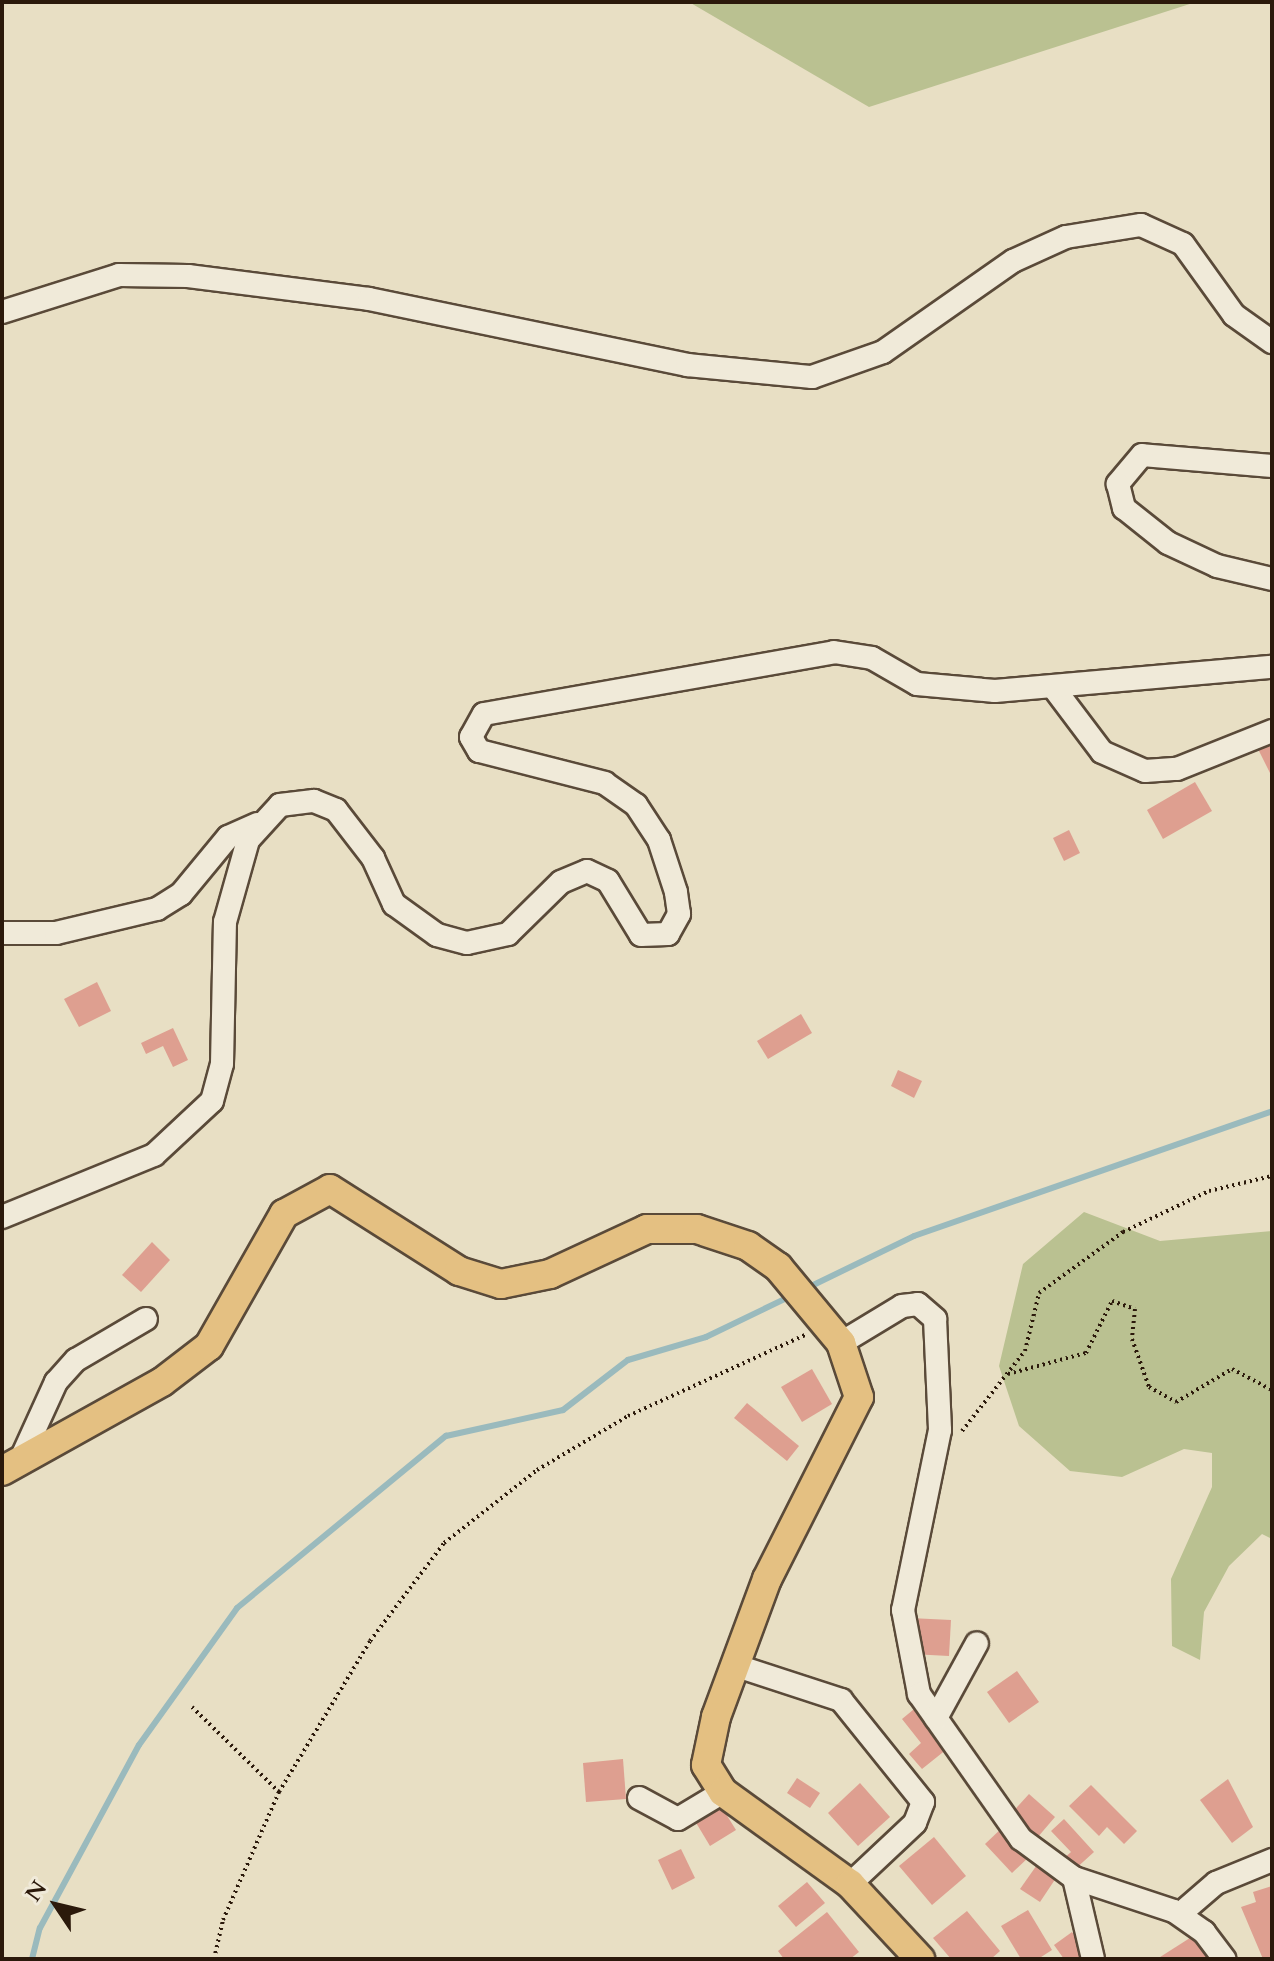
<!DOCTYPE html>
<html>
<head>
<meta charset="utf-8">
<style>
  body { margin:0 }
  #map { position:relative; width:1274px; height:1961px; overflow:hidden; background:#e8dfc4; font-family:Cardo,serif }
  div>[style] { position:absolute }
  .green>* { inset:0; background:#bac191 }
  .stream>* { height:6px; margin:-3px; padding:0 3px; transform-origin:3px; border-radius:3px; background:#9ababd }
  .building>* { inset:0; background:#de9f90 }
  .path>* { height:4px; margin-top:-2px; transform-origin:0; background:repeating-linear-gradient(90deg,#2b190b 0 2px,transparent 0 6px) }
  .roads { filter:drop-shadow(2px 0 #5a4a39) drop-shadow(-2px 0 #5a4a39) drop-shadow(0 2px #5a4a39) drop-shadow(0 -2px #5a4a39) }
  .minor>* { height:22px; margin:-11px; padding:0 11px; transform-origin:11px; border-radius:11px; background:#f0ead9 }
  .major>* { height:28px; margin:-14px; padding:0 14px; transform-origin:14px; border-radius:14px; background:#e4c082 }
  span { translate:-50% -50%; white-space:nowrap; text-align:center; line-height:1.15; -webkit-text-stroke:6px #f0ead9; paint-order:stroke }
  .frame { position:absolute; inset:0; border:4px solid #2b190b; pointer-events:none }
  .north { position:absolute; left:16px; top:1865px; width:80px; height:80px; -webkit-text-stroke:6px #f0ead9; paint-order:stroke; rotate:305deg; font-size:22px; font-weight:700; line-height:32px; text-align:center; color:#2b190b }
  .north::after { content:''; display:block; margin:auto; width:28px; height:36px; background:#2b190b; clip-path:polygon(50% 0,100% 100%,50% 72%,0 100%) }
</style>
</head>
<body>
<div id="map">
  <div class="green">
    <div style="clip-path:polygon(689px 2px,1196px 2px,869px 107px)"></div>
    <div style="clip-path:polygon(1084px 1212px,1160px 1241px,1272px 1231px,1272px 1539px,1262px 1534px,1229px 1566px,1204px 1612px,1200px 1660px,1172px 1646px,1171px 1579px,1212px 1487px,1212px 1453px,1184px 1449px,1122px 1477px,1070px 1471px,1019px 1426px,999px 1366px,1023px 1264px)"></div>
  </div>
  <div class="stream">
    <div style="left:805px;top:1289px;width:121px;rotate:-25.9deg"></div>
    <div style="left:914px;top:1236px;width:379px;rotate:-19.2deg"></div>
    <div style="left:32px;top:1959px;width:32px;rotate:-76deg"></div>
    <div style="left:40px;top:1928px;width:208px;rotate:-61.6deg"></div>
    <div style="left:139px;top:1745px;width:168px;rotate:-54.4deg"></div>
    <div style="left:237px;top:1608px;width:271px;rotate:-39.5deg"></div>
    <div style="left:446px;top:1436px;width:120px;rotate:-12.5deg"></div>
    <div style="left:563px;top:1410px;width:82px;rotate:-37.6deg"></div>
    <div style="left:628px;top:1360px;width:81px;rotate:-16.4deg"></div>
    <div style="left:706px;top:1337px;width:94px;rotate:-25.8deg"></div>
  </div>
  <div class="building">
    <div style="clip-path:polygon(1272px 741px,1272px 777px,1258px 749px)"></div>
    <div style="clip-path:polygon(1195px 782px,1212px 811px,1163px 839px,1147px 810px)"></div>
    <div style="clip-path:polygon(1069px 830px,1080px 853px,1064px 861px,1053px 838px)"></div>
    <div style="clip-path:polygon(97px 982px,111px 1011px,79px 1027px,64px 999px)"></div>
    <div style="clip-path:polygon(801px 1014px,812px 1033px,768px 1059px,757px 1041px)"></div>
    <div style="clip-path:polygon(173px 1028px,188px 1060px,173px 1067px,163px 1046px,146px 1054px,141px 1043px)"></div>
    <div style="clip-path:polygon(898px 1070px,922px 1081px,914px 1098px,891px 1086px)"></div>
    <div style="clip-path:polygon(152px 1242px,170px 1260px,141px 1292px,122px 1275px)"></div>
    <div style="clip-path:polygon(812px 1369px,832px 1404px,802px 1422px,781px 1387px)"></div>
    <div style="clip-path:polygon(747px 1403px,799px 1446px,787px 1461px,734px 1418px)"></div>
    <div style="clip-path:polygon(910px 1618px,951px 1620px,949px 1656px,911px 1654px)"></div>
    <div style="clip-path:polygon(1017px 1671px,1039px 1702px,1009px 1723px,987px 1692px)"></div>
    <div style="clip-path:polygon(919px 1705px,947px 1749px,922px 1769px,909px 1754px,921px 1743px,902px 1719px)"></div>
    <div style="clip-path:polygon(623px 1759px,626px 1799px,586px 1802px,583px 1763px)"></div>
    <div style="clip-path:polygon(797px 1778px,820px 1793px,810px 1808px,787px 1793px)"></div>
    <div style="clip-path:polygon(1228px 1779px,1253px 1827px,1232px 1843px,1200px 1800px)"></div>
    <div style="clip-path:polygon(860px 1783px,890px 1817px,858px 1846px,828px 1813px)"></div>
    <div style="clip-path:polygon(1091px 1785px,1137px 1831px,1124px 1844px,1107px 1827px,1099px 1836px,1069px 1806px)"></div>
    <div style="clip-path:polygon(1029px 1794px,1055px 1817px,1037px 1838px,1010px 1815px)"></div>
    <div style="clip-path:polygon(721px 1806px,736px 1830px,710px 1846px,695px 1821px)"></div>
    <div style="clip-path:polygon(1064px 1819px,1094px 1852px,1073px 1871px,1062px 1860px,1071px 1852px,1051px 1831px)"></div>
    <div style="clip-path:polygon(1003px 1827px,1030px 1856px,1012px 1873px,985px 1844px)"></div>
    <div style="clip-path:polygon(934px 1837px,966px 1876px,932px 1905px,899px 1866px)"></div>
    <div style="clip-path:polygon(681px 1849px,695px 1878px,672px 1890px,658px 1860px)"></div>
    <div style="clip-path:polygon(1039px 1862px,1058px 1875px,1040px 1902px,1020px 1889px)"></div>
    <div style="clip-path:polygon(807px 1882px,825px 1903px,796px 1927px,778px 1906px)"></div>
    <div style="clip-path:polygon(1272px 1886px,1272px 1959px,1263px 1959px,1241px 1907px,1256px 1902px,1253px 1892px)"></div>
    <div style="clip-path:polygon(1028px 1910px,1052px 1950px,1038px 1959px,1021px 1959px,1001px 1926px)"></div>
    <div style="clip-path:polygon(967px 1911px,1000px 1951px,991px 1959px,951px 1959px,933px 1938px)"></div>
    <div style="clip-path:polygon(827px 1912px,859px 1952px,850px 1959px,784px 1959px,778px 1951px)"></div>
    <div style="clip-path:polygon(1072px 1932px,1091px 1959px,1064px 1959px,1054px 1945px)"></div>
    <div style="clip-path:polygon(1193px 1936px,1208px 1959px,1157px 1959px)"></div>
  </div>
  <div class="path">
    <div style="left:1008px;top:1374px;width:81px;rotate:-15.1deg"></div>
    <div style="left:1086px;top:1353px;width:58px;rotate:-63.4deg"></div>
    <div style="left:1112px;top:1301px;width:24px;rotate:19deg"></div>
    <div style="left:1135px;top:1309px;width:30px;rotate:96deg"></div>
    <div style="left:1132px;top:1339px;width:51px;rotate:70.5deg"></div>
    <div style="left:1149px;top:1387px;width:31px;rotate:29deg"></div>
    <div style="left:1176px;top:1402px;width:65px;rotate:-30.5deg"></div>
    <div style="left:1232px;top:1369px;width:45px;rotate:27.7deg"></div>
    <div style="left:962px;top:1431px;width:102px;rotate:-51.8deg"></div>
    <div style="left:1025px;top:1351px;width:60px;rotate:-76.4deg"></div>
    <div style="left:1039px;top:1293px;width:104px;rotate:-36deg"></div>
    <div style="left:1123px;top:1232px;width:95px;rotate:-25.5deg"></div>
    <div style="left:1209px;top:1191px;width:65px;rotate:-13.4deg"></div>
    <div style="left:192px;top:1707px;width:122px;rotate:44.3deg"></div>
    <div style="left:214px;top:1959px;width:40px;rotate:-77deg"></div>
    <div style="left:223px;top:1920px;width:140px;rotate:-66.4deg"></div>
    <div style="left:279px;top:1792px;width:176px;rotate:-58.9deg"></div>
    <div style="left:370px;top:1641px;width:123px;rotate:-52.9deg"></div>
    <div style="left:444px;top:1543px;width:118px;rotate:-38.1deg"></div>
    <div style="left:537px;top:1470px;width:106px;rotate:-30.7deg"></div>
    <div style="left:628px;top:1416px;width:195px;rotate:-24.6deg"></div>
  </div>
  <div class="roads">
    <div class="minor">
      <div style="left:2px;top:312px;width:123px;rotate:-17.5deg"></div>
      <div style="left:119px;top:275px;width:69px;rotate:0.8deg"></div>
      <div style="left:188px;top:276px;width:182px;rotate:7.2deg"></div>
      <div style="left:369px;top:299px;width:325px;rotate:11.7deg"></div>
      <div style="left:687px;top:365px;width:126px;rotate:5.5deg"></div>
      <div style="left:812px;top:377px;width:75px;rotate:-19.4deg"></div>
      <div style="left:883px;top:352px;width:159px;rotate:-35deg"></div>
      <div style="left:1013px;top:261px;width:58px;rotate:-24.4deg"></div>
      <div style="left:1066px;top:237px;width:76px;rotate:-9.1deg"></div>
      <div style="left:1141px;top:225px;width:46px;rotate:24.3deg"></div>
      <div style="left:1183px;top:244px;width:87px;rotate:54.3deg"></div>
      <div style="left:1234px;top:315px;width:47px;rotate:35.4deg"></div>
      <div style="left:1272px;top:466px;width:130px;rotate:-175.2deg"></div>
      <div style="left:1142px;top:455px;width:38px;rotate:130deg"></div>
      <div style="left:1118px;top:484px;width:25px;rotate:76deg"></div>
      <div style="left:1124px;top:508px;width:56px;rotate:38.5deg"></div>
      <div style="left:1168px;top:543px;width:54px;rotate:25.1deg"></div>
      <div style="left:1217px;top:566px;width:57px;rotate:13.3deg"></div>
      <div style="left:1053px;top:687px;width:81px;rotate:53deg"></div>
      <div style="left:1102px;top:752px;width:47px;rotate:23.8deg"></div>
      <div style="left:1145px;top:771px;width:32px;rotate:-4deg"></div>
      <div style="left:1177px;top:769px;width:102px;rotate:-21.8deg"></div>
      <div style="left:2px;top:933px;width:54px"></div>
      <div style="left:56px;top:933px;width:104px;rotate:-13.4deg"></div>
      <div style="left:157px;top:909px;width:28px;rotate:-32deg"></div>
      <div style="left:181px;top:894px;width:74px;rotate:-50.5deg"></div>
      <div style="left:228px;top:837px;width:32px;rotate:-24deg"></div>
      <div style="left:2px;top:1217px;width:164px;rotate:-22.2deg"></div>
      <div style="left:154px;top:1155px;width:79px;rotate:-43deg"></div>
      <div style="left:212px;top:1101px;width:38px;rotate:-75deg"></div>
      <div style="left:222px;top:1064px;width:142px;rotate:-88.8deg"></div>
      <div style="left:225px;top:922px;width:85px;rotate:-74.3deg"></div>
      <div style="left:248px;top:840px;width:47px;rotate:-47.6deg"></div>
      <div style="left:280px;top:805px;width:34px;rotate:-7deg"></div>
      <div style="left:314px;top:801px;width:24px;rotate:22deg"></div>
      <div style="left:336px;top:810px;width:61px;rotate:52.4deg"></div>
      <div style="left:373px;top:858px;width:51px;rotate:65.5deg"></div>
      <div style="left:394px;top:904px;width:53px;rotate:35.8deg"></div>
      <div style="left:437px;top:935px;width:31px;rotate:15deg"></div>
      <div style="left:467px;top:943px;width:42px;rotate:-12.4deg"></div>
      <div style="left:508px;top:934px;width:74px;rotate:-44.5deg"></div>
      <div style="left:561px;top:882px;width:28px;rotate:-23deg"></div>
      <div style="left:587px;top:871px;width:23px;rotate:25deg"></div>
      <div style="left:608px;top:881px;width:63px;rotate:58.6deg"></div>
      <div style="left:641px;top:935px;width:27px;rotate:-2deg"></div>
      <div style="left:668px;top:934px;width:23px;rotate:-61deg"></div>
      <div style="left:679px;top:914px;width:22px;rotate:-98deg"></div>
      <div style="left:676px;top:892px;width:55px;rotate:-108.1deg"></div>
      <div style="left:659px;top:840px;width:42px;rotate:-123.3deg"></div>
      <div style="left:636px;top:805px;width:38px;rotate:-145deg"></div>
      <div style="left:605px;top:783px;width:130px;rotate:-165.7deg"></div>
      <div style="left:479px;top:751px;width:16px;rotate:-120deg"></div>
      <div style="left:471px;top:737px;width:26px;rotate:-61deg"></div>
      <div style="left:484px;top:714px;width:355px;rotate:-10deg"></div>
      <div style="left:834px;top:652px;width:38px;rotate:9deg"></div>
      <div style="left:872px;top:658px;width:52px;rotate:30deg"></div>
      <div style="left:917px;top:684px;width:78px;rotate:5.1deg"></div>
      <div style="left:995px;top:691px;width:278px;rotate:-5deg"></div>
      <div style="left:841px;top:1343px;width:71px;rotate:-31.2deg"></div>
      <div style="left:902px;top:1306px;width:16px;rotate:-7deg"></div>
      <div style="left:918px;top:1304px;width:23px;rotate:41deg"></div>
      <div style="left:935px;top:1319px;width:111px;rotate:87.4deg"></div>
      <div style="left:940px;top:1430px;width:184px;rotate:101.6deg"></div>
      <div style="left:903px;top:1610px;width:86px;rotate:79.2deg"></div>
      <div style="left:919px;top:1694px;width:177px;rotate:54.9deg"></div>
      <div style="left:1021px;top:1839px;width:66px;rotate:36.3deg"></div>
      <div style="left:1074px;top:1878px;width:105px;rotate:18.3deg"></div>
      <div style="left:1174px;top:1911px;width:37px;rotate:35deg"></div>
      <div style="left:1204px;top:1932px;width:34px;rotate:53deg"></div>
      <div style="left:20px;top:1461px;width:87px;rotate:-65.5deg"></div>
      <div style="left:56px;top:1382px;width:30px;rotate:-48deg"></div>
      <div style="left:76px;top:1360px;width:81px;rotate:-30.4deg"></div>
      <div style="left:734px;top:1665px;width:113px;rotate:18.1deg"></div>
      <div style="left:841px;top:1700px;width:131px;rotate:51.2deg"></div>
      <div style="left:923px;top:1802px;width:22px;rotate:111deg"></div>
      <div style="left:915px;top:1823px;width:89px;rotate:136.8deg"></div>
      <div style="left:936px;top:1718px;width:85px;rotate:-61.3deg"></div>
      <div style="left:639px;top:1798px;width:44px;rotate:28.3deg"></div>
      <div style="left:678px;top:1819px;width:52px;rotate:-31deg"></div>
      <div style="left:1074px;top:1878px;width:83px;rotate:76.8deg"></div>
      <div style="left:1180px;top:1914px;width:48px;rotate:-40.7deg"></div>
      <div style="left:1216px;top:1883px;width:61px;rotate:-22.3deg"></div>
    </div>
    <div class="major">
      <div style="left:2px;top:1471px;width:183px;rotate:-29.1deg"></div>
      <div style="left:162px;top:1382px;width:59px;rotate:-37.5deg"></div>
      <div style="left:209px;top:1346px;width:152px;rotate:-60.4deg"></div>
      <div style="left:284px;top:1214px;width:52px;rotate:-28.5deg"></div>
      <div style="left:330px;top:1189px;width:153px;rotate:32.4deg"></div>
      <div style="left:459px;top:1271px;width:44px;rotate:17.2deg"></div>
      <div style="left:501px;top:1284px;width:50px;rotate:-11.5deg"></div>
      <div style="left:550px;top:1274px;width:107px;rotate:-24.9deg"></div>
      <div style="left:647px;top:1229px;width:50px"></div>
      <div style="left:697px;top:1229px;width:54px;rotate:18.4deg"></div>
      <div style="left:748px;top:1246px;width:37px;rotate:35deg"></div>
      <div style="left:778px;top:1267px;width:99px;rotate:50.3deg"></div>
      <div style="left:841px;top:1343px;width:57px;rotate:71.6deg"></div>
      <div style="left:859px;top:1397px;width:204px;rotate:116.8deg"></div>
      <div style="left:767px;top:1579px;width:147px;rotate:110.3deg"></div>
      <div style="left:716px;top:1717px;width:49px;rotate:101.8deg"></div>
      <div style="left:706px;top:1765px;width:32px;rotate:58deg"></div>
      <div style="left:723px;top:1792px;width:157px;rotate:35.9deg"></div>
      <div style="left:850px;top:1884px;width:103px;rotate:47deg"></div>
    </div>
  </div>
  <div class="frame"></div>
  <div class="north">N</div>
</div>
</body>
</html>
